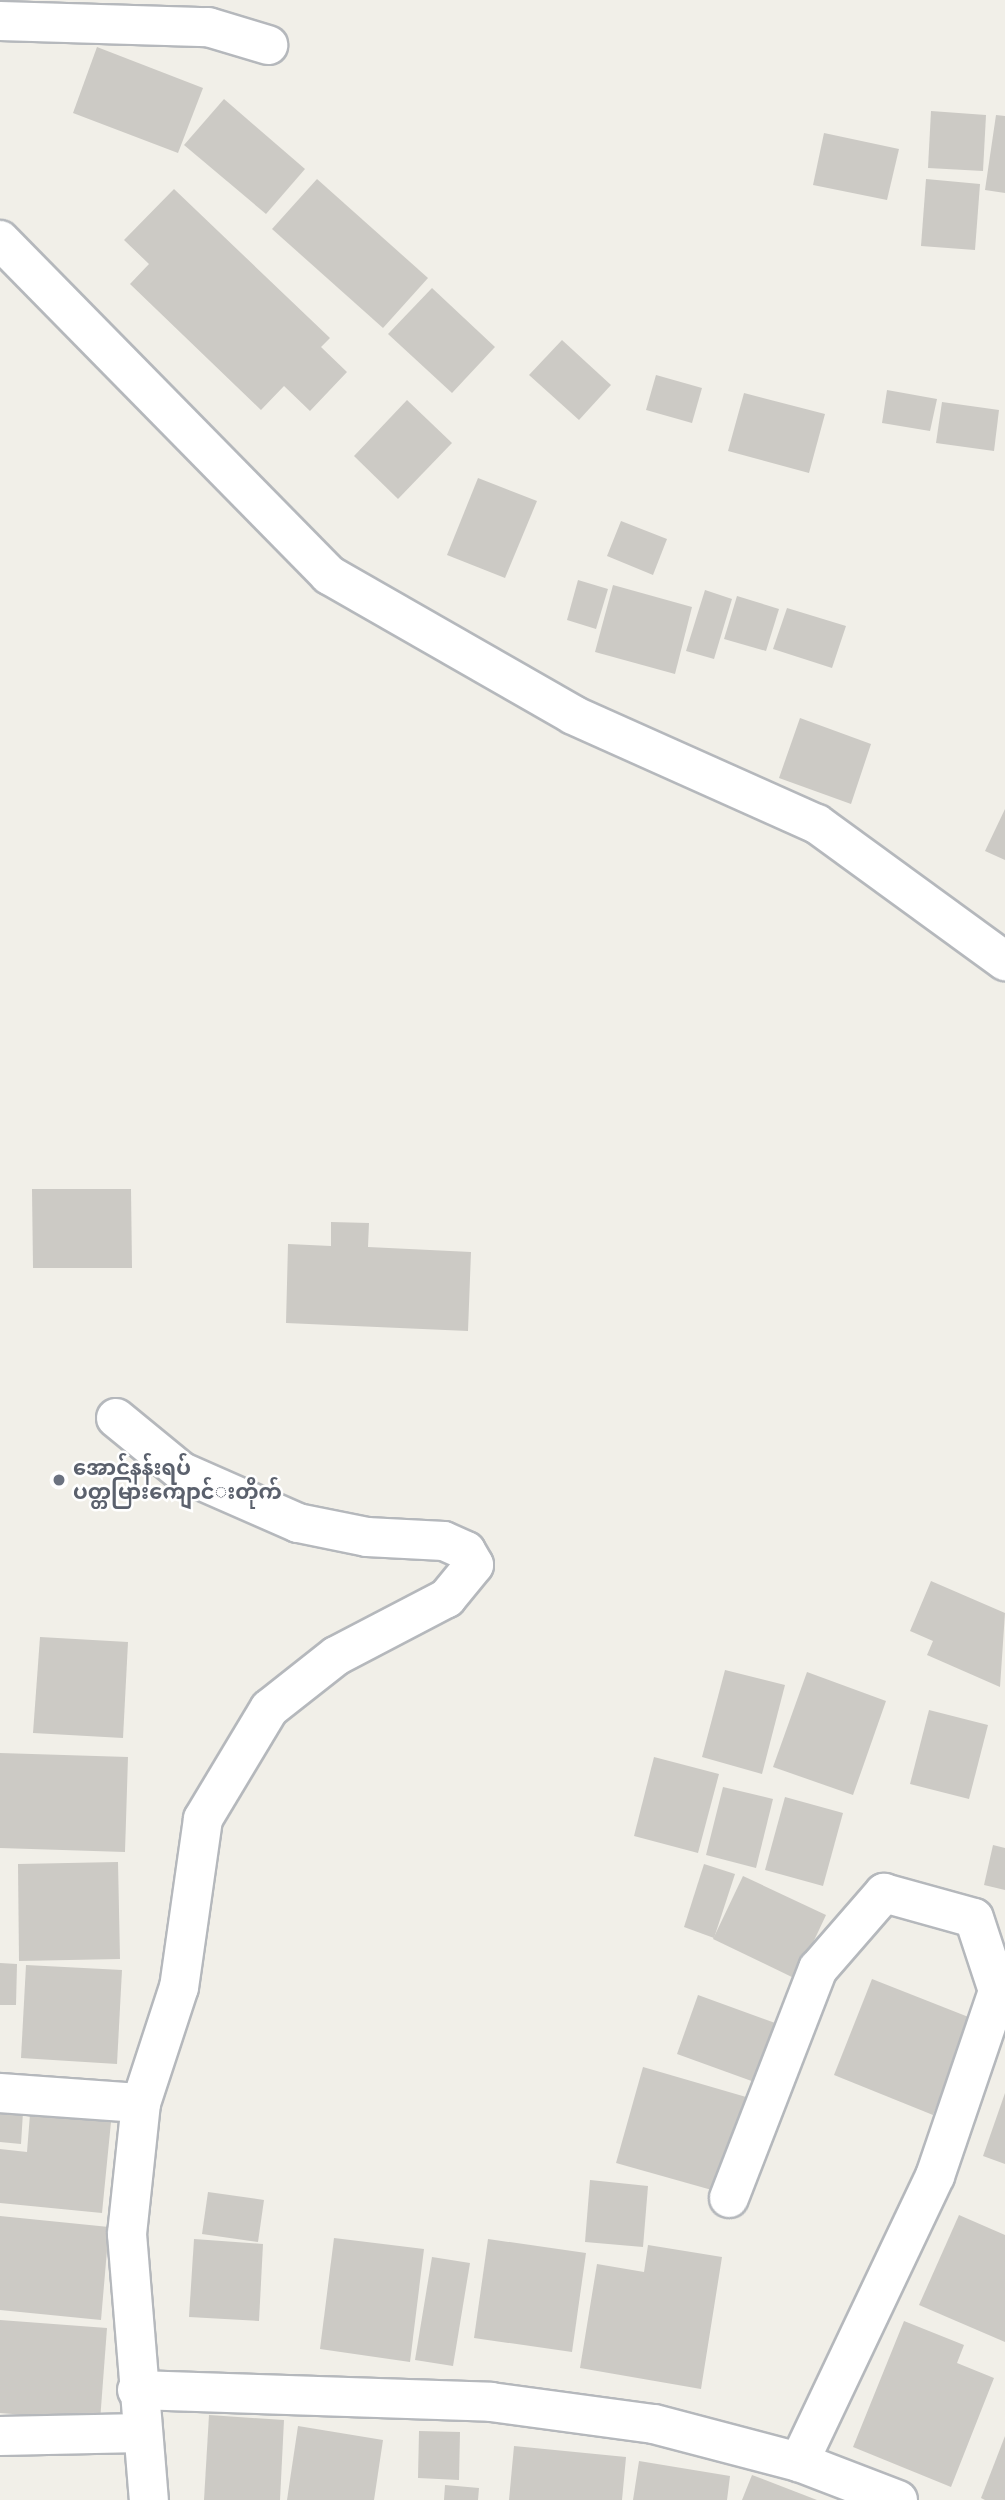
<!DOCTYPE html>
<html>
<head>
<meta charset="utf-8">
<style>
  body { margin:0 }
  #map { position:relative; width:1005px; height:2500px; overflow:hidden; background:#f1efe8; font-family:Karla,"Noto Sans Myanmar",sans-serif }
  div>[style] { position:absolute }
  .building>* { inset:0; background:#cccac5 }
  .roads { filter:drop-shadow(2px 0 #b5b8bc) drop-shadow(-2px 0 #b5b8bc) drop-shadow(0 2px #b5b8bc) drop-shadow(0 -2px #b5b8bc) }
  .minor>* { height:38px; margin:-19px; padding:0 19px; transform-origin:19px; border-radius:19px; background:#fff }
  .dots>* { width:19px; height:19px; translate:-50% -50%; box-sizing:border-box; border:4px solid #fff; border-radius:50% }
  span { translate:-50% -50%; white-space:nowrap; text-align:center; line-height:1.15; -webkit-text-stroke:5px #fff; paint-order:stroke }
  .worship-label { font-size:21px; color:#5b616d; font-weight:700 }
  .left { translate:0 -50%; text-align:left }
</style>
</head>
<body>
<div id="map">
  <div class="building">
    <div style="clip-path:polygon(97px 47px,203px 88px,178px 153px,73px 113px)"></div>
    <div style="clip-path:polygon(224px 99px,305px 169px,266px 214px,184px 145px)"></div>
    <div style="clip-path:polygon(931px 111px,986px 115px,983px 171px,928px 168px)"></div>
    <div style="clip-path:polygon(996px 115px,1005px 116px,1005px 193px,985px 190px)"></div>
    <div style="clip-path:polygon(824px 133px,899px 149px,887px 200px,813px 185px)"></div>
    <div style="clip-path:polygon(317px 179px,428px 278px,383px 328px,272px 229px)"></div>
    <div style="clip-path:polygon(926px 179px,980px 184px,975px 250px,921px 246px)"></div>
    <div style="clip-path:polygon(174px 189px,330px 338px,321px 347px,347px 372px,310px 411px,284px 386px,261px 410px,130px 284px,149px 264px,124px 240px)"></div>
    <div style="clip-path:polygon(432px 288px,495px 347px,452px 393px,388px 334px)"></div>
    <div style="clip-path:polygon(562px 340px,611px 385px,579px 420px,529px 375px)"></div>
    <div style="clip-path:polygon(656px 375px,702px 388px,692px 423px,646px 410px)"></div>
    <div style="clip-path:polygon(887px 390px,937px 399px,930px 431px,882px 423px)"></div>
    <div style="clip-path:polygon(744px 393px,825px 414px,809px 473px,728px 451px)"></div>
    <div style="clip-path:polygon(407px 400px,452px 443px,398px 499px,354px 456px)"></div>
    <div style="clip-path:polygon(942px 402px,999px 410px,994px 451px,936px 443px)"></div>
    <div style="clip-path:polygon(478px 478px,537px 501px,505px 578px,447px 555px)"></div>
    <div style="clip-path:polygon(621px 521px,667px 539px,653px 575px,607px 556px)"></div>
    <div style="clip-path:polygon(578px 580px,608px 589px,596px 629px,567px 620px)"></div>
    <div style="clip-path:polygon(613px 585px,692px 607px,675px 674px,595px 652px)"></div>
    <div style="clip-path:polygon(705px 590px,732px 599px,714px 659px,686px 651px)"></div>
    <div style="clip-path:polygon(737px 596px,779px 609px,766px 651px,724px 639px)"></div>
    <div style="clip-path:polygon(787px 608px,846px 626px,832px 668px,773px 649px)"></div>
    <div style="clip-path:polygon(800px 718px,871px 744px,851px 804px,779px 778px)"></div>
    <div style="clip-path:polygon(1005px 809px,1005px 860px,985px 851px)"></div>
    <div style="clip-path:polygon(32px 1189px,131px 1189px,132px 1268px,33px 1268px)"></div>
    <div style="clip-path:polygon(331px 1222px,369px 1223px,368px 1247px,471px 1252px,468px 1331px,286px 1323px,288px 1244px,331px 1246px)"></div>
    <div style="clip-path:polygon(931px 1581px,1005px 1613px,1000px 1687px,927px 1655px,933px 1641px,910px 1631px)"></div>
    <div style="clip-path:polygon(40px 1637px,128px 1642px,123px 1738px,33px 1733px)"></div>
    <div style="clip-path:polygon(725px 1670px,785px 1685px,762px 1774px,702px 1757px)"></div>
    <div style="clip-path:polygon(807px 1672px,886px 1701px,853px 1795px,773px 1767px)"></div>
    <div style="clip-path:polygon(929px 1710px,988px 1725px,969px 1799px,910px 1784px)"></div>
    <div style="clip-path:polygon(0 1753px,128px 1757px,125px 1852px,0 1848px)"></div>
    <div style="clip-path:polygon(654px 1757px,719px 1774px,698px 1853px,634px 1836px)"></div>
    <div style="clip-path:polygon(723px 1787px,773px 1799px,756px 1868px,706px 1855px)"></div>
    <div style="clip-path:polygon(785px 1797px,843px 1813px,823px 1886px,765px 1870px)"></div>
    <div style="clip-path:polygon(993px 1845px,1005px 1848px,1005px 1890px,984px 1885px)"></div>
    <div style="clip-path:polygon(118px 1862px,120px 1959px,19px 1961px,18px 1864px)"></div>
    <div style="clip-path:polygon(704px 1864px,735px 1874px,714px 1938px,684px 1927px)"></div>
    <div style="clip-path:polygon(743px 1876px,826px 1915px,796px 1979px,713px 1939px)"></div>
    <div style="clip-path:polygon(0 1963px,17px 1964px,16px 2005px,0 2005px)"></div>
    <div style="clip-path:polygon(26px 1965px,122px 1970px,117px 2064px,21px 2058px)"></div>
    <div style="clip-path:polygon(872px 1979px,971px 2018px,933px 2115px,834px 2075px)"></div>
    <div style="clip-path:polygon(698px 1995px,789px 2028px,768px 2087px,677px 2054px)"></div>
    <div style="clip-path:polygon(643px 2067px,753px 2099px,726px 2194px,616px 2163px)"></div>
    <div style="clip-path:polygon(1005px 2093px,1005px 2164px,983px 2156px)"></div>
    <div style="clip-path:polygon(0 2111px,23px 2112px,21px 2144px,0 2142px)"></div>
    <div style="clip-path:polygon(30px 2114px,111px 2122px,102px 2213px,0 2203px,0 2149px,27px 2152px)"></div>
    <div style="clip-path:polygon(590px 2180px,648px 2186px,643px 2247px,585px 2242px)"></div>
    <div style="clip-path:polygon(208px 2192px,264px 2200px,258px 2242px,202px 2234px)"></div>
    <div style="clip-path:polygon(959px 2215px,1005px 2235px,1005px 2342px,919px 2305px)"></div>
    <div style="clip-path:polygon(0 2216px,109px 2227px,101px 2320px,0 2310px)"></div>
    <div style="clip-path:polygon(334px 2238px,424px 2249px,410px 2362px,320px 2349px)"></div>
    <div style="clip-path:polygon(194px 2239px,263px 2244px,259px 2321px,189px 2317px)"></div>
    <div style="clip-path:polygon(488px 2239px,586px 2253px,572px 2352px,474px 2338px)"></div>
    <div style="clip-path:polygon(648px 2245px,722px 2257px,701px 2389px,580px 2368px,597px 2264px,644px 2272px)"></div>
    <div style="clip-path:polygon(432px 2257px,470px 2263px,453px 2366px,415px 2360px)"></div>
    <div style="clip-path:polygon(0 2320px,107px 2328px,100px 2421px,0 2413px)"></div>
    <div style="clip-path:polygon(904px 2321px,964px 2345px,957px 2363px,994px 2378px,951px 2487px,853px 2447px)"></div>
    <div style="clip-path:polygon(209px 2415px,284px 2420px,280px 2500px,204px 2500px)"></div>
    <div style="clip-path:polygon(298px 2426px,383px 2440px,374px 2500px,287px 2500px)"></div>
    <div style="clip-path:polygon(419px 2431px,460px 2432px,459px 2480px,418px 2478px)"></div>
    <div style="clip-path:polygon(1005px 2436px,1005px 2500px,985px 2500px,981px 2498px)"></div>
    <div style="clip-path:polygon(514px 2446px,626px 2457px,622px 2500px,509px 2500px)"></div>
    <div style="clip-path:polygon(639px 2461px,730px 2476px,727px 2500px,633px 2500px)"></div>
    <div style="clip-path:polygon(752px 2475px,817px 2500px,742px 2500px)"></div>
    <div style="clip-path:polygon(445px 2485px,479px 2488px,478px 2500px,444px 2500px)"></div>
  </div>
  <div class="roads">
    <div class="minor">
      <div style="left:0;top:21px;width:208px;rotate:1.7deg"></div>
      <div style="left:208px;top:27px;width:63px;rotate:16.7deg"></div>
      <div style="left:0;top:240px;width:470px;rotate:45.5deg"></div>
      <div style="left:329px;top:575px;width:281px;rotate:29.8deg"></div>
      <div style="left:573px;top:715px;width:267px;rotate:24.1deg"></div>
      <div style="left:817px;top:824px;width:233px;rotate:36.1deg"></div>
      <div style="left:116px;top:1418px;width:85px;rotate:39.3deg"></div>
      <div style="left:182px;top:1472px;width:127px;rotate:23.7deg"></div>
      <div style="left:298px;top:1523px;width:70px;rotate:11.5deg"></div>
      <div style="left:367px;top:1537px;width:77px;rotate:3deg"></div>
      <div style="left:444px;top:1541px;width:24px;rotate:24deg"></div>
      <div style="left:466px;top:1551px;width:16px;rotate:60deg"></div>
      <div style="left:474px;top:1565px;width:43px;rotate:129.3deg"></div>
      <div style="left:447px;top:1598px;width:125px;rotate:152.4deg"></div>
      <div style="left:336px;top:1656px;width:85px;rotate:141.7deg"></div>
      <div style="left:269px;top:1709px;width:128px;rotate:121deg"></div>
      <div style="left:203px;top:1819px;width:170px;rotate:98.1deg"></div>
      <div style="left:179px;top:1987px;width:122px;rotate:108.1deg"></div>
      <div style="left:141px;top:2103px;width:132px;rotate:96.1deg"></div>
      <div style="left:127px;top:2234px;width:267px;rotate:85.3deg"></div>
      <div style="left:0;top:2093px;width:141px;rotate:4.1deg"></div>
      <div style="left:729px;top:2198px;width:246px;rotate:-68.8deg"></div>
      <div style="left:818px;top:1969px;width:101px;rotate:-49deg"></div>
      <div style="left:884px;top:1893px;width:93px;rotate:15.5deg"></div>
      <div style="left:974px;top:1918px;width:77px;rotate:71.8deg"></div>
      <div style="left:998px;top:1991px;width:195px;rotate:108.8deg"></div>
      <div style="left:935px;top:2176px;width:317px;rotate:115.4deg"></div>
      <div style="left:137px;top:2390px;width:354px;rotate:1.9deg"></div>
      <div style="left:491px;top:2402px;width:164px;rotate:7.7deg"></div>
      <div style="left:654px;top:2424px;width:150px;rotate:14.7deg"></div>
      <div style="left:799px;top:2462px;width:106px;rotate:21deg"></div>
      <div style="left:0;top:2436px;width:142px;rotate:-1.2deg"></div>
    </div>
  </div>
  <div class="dots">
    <div style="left:59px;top:1480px;background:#6b7280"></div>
  </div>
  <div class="worship-label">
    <span class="left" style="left:73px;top:1480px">အောင်နန်းရပ်<br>ပတ္တမြား‌ကျောင်‌းတိုက်</span>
  </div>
</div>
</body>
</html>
